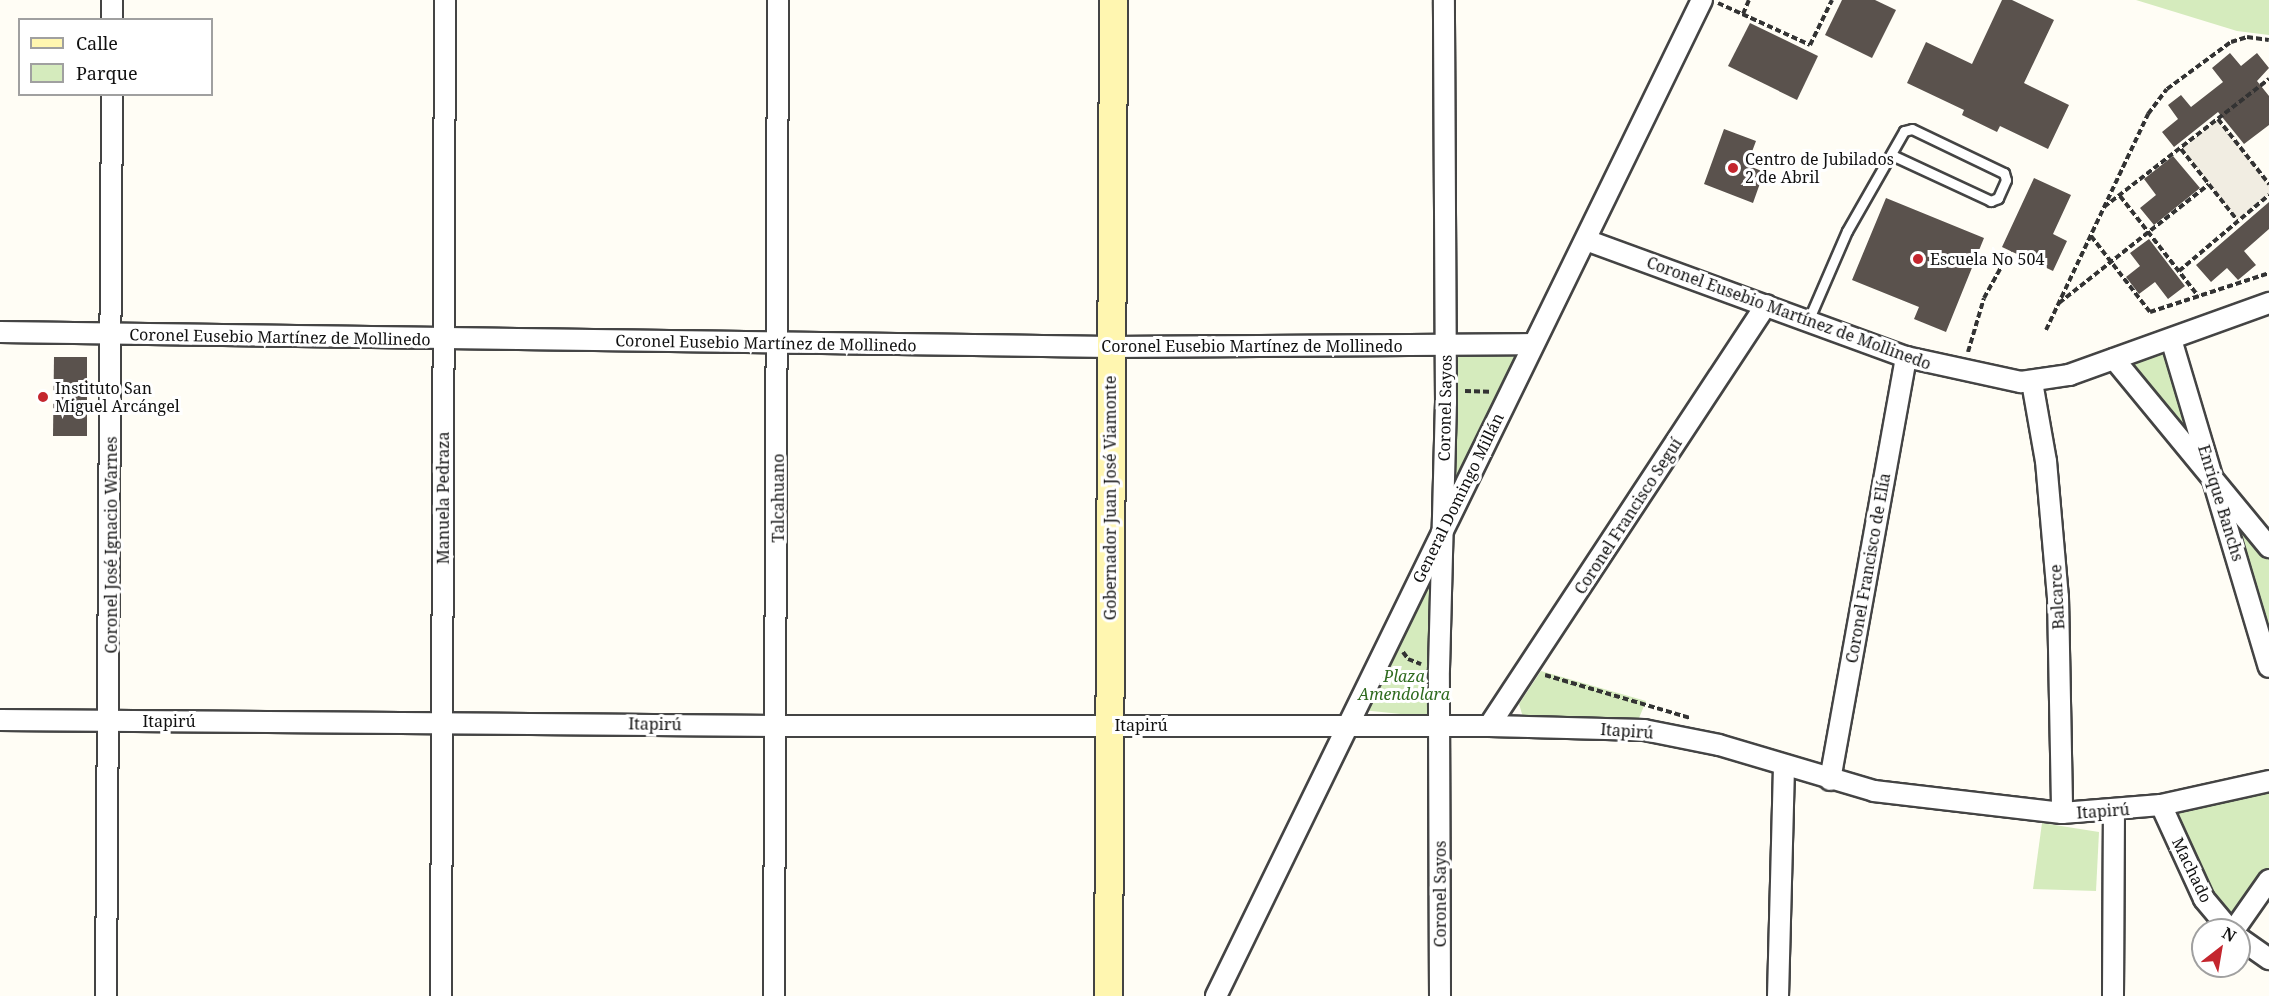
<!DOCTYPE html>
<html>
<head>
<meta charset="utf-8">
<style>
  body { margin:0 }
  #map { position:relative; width:2269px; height:996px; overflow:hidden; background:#fffdf5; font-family:"Noto Serif",serif }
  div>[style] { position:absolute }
  .green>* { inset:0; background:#d5ebbd }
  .plaza>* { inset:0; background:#f1ede2 }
  .building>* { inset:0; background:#5a524d }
  .path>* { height:4px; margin-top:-2px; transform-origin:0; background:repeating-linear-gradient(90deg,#333 0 6px,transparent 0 9px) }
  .roads { filter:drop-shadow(2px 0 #444) drop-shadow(-2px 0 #444) drop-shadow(0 2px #444) drop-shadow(0 -2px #444) }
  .lane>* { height:9px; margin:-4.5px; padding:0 4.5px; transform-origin:4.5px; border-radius:4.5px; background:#fff }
  .street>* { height:20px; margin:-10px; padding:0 10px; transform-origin:10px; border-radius:10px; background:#fff }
  .secondary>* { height:27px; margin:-13.5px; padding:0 13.5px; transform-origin:13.5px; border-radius:13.5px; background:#fff6b0 }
  .dots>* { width:16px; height:16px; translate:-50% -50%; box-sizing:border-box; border:3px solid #fff; border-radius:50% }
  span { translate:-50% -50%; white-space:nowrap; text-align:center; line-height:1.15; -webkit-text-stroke:6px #fff; paint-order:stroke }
  .poi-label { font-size:16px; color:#111 }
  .left { translate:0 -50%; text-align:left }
  .street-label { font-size:16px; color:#111 }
  .park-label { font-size:16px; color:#2f6b1f; font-style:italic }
  .legend { position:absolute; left:18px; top:18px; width:195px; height:78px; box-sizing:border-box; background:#fff; border:2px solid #a0a0a0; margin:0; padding:8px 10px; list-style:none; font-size:18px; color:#111 }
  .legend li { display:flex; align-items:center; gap:12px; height:30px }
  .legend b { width:30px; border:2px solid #a0a0a0 }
  .north { position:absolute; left:2191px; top:918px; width:60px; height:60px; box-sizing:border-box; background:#fff; border:2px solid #a0a0a0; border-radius:50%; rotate:31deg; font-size:16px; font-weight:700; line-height:24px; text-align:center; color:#111 }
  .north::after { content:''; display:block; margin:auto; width:21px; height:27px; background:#c4262e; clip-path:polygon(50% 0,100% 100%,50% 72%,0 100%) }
</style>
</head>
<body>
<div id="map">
  <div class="green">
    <div style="clip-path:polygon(2136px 0,2269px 0,2269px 35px,2237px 31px)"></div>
    <div style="clip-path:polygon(2171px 339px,2218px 489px,2269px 547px,2269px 667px,2218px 489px,2114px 360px)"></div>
    <div style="clip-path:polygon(1533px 344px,1444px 527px,1430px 717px,1362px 710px,1444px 527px,1446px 345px)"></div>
    <div style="clip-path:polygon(1541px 671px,1646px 701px,1637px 723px,1523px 717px,1519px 704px)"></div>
    <div style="clip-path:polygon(2269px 781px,2269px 880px,2230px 930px,2161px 805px)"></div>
    <div style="clip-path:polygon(2042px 823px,2099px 832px,2096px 891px,2033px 889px)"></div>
  </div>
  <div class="plaza">
    <div style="clip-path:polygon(2218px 119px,2269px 184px,2269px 195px,2237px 220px,2181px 149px)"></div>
  </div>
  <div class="building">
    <div style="clip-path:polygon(1842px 0,1875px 0,1896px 10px,1872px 58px,1825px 35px)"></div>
    <div style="clip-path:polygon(2002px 0,2012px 0,2054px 20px,2024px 83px,2069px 105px,2048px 149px,2000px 126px,1997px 132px,1962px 115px,1964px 110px,1907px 83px,1926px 42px,1972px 64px)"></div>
    <div style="clip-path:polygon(1750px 23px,1818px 56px,1797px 100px,1728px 66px)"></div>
    <div style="clip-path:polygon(2230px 53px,2241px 66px,2257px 53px,2269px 68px,2257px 81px,2269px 96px,2269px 125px,2244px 144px,2218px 112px,2174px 147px,2162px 132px,2178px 119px,2168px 105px,2181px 95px,2191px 107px,2223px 82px,2212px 68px)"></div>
    <div style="clip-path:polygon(1724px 129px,1756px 141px,1747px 165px,1764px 172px,1753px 203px,1704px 184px)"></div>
    <div style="clip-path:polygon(2173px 156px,2200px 188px,2154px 225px,2140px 208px,2156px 195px,2144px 179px)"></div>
    <div style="clip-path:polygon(2034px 178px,2071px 195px,2053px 234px,2067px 241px,2053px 271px,2002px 247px)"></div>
    <div style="clip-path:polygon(1886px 198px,1984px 238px,1946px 332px,1914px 319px,1919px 307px,1852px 280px)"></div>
    <div style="clip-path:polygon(2269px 202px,2269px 229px,2244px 251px,2256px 265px,2238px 280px,2227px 268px,2211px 282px,2196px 265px)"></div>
    <div style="clip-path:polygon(2149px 239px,2185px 286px,2168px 299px,2155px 282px,2139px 294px,2126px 277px,2140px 266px,2130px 253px)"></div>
    <div style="clip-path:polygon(54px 357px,87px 357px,87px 436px,53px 436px)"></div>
  </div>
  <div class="path">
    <div style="left:1718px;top:3px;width:101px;rotate:24.5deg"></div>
    <div style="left:1810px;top:45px;width:50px;rotate:-63.9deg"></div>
    <div style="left:1743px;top:14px;width:15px;rotate:-67deg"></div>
    <div style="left:2218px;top:119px;width:83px;rotate:51.9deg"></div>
    <div style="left:2181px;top:149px;width:90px;rotate:51.7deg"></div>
    <div style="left:2120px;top:196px;width:127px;rotate:52deg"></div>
    <div style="left:2104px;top:207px;width:209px;rotate:-37.8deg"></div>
    <div style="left:2091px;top:236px;width:96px;rotate:52.2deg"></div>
    <div style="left:2150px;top:312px;width:125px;rotate:-18.1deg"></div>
    <div style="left:2179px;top:271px;width:118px;rotate:-40.2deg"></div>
    <div style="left:2059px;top:303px;width:191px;rotate:-38.4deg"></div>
    <div style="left:2046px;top:330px;width:239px;rotate:-64.7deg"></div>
    <div style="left:2148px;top:114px;width:31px;rotate:-53deg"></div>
    <div style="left:2167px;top:89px;width:79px;rotate:-36.3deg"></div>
    <div style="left:2231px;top:42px;width:17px;rotate:-17deg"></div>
    <div style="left:2247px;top:37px;width:22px;rotate:8deg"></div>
    <div style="left:1968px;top:352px;width:56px;rotate:-73.5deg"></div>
    <div style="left:1984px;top:298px;width:54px;rotate:-61deg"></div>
    <div style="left:1465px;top:391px;width:25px;rotate:2deg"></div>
    <div style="left:1403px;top:652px;width:9px;rotate:54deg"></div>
    <div style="left:1408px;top:659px;width:14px;rotate:21deg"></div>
    <div style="left:1545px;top:675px;width:151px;rotate:16.5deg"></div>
  </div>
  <div class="roads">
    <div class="lane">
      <div style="left:1808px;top:321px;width:98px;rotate:-66.6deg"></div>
      <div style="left:1847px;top:231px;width:115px;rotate:-60.3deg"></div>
      <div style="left:1904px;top:131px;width:8px;rotate:-14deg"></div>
      <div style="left:1912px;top:129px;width:102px;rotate:25.6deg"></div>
      <div style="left:2004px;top:173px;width:7px;rotate:74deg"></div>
      <div style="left:2006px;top:180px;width:20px;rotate:114deg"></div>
      <div style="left:1998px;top:198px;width:8px;rotate:157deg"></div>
      <div style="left:1991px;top:201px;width:109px;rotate:-155.1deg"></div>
    </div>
    <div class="street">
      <div style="left:112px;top:20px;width:20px;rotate:-90deg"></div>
      <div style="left:1586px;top:240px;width:341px;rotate:20.1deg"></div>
      <div style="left:1906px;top:357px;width:118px;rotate:12.3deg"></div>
      <div style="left:2021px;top:382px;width:49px;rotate:-8.3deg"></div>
      <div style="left:2069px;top:375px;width:213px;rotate:-19.8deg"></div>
      <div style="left:0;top:332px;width:1110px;rotate:0.77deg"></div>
      <div style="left:1110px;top:347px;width:423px;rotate:-0.4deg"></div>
      <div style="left:2171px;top:339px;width:342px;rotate:73.4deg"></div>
      <div style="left:2114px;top:359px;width:244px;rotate:50.5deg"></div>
      <div style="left:2032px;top:382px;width:80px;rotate:80deg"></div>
      <div style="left:2046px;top:461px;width:137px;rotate:85deg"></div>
      <div style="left:2058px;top:597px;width:216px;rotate:88.9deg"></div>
      <div style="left:0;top:720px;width:777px;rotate:0.44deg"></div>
      <div style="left:777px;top:726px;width:712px"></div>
      <div style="left:1489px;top:726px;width:155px;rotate:1.5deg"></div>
      <div style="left:1644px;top:730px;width:76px;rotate:11.3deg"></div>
      <div style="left:1719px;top:745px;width:162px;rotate:16.5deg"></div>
      <div style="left:1874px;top:791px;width:189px;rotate:6.7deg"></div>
      <div style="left:2062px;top:813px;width:99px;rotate:-4.6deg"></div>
      <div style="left:2161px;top:805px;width:111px;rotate:-12.5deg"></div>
      <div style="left:1489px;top:726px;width:504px;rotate:-56.66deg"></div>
      <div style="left:1830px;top:780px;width:430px;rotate:-79.8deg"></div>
      <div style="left:2161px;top:805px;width:103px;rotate:65.4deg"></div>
      <div style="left:2204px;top:899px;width:40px;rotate:50deg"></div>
      <div style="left:2234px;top:930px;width:61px;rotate:-55deg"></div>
      <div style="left:2239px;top:938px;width:37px;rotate:35deg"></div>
      <div style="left:106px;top:996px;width:902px;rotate:-89.62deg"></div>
      <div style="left:441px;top:996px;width:996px;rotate:-89.77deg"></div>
      <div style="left:774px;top:996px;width:996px;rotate:-89.77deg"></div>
      <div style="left:1216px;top:996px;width:1108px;rotate:-63.99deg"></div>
      <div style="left:1440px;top:996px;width:327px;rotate:-90.2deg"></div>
      <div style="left:1439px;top:669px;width:267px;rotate:-88.5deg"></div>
      <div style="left:1446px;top:402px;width:402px;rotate:-90.3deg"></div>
      <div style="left:1778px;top:996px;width:231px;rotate:-88.5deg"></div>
      <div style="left:2113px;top:996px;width:184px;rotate:-89.7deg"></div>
    </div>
    <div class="secondary">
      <div style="left:1108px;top:996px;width:996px;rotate:-89.71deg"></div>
    </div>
  </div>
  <div class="dots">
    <div style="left:1733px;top:168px;background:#c4262e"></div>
    <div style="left:1918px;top:259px;background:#c4262e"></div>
    <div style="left:43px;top:397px;background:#c4262e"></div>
  </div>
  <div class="poi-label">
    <span class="left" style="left:1745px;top:168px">Centro de Jubilados<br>2 de Abril</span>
    <span class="left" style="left:1930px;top:259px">Escuela No 504</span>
    <span class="left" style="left:55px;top:397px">Instituto San<br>Miguel Arcángel</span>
  </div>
  <div class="street-label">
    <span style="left:1789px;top:313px;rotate:20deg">Coronel Eusebio Martínez de Mollinedo</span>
    <span style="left:280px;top:337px;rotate:1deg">Coronel Eusebio Martínez de Mollinedo</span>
    <span style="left:766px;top:343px;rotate:1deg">Coronel Eusebio Martínez de Mollinedo</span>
    <span style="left:1252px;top:346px">Coronel Eusebio Martínez de Mollinedo</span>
    <span style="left:1445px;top:408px;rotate:-89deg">Coronel Sayos</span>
    <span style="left:443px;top:498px;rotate:-90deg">Manuela Pedraza</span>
    <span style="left:778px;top:498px;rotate:-90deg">Talcahuano</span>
    <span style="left:1110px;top:498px;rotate:-90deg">Gobernador Juan José Viamonte</span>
    <span style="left:1458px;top:498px;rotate:-64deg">General Domingo Millán</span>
    <span style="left:2221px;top:503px;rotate:73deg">Enrique Banchs</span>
    <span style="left:1628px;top:516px;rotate:-57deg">Coronel Francisco Seguí</span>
    <span style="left:111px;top:545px;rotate:-90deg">Coronel José Ignacio Warnes</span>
    <span style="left:1868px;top:568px;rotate:-80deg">Coronel Francisco de Elía</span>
    <span style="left:2057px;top:597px;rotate:-93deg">Balcarce</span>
    <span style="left:169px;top:721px">Itapirú</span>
    <span style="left:655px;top:724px;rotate:1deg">Itapirú</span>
    <span style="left:1141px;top:725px">Itapirú</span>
    <span style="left:1627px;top:731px;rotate:4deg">Itapirú</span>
    <span style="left:2103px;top:811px;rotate:-4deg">Itapirú</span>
    <span style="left:2192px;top:870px;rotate:64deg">Machado</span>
    <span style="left:1440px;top:894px;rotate:-90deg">Coronel Sayos</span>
  </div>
  <div class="park-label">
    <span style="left:1404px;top:685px">Plaza<br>Amendolara</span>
  </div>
  <ul class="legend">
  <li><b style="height:8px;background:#fff6b0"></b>Calle</li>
  <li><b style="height:16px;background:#d5ebbd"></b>Parque</li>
  </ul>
  <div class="north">N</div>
</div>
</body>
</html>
